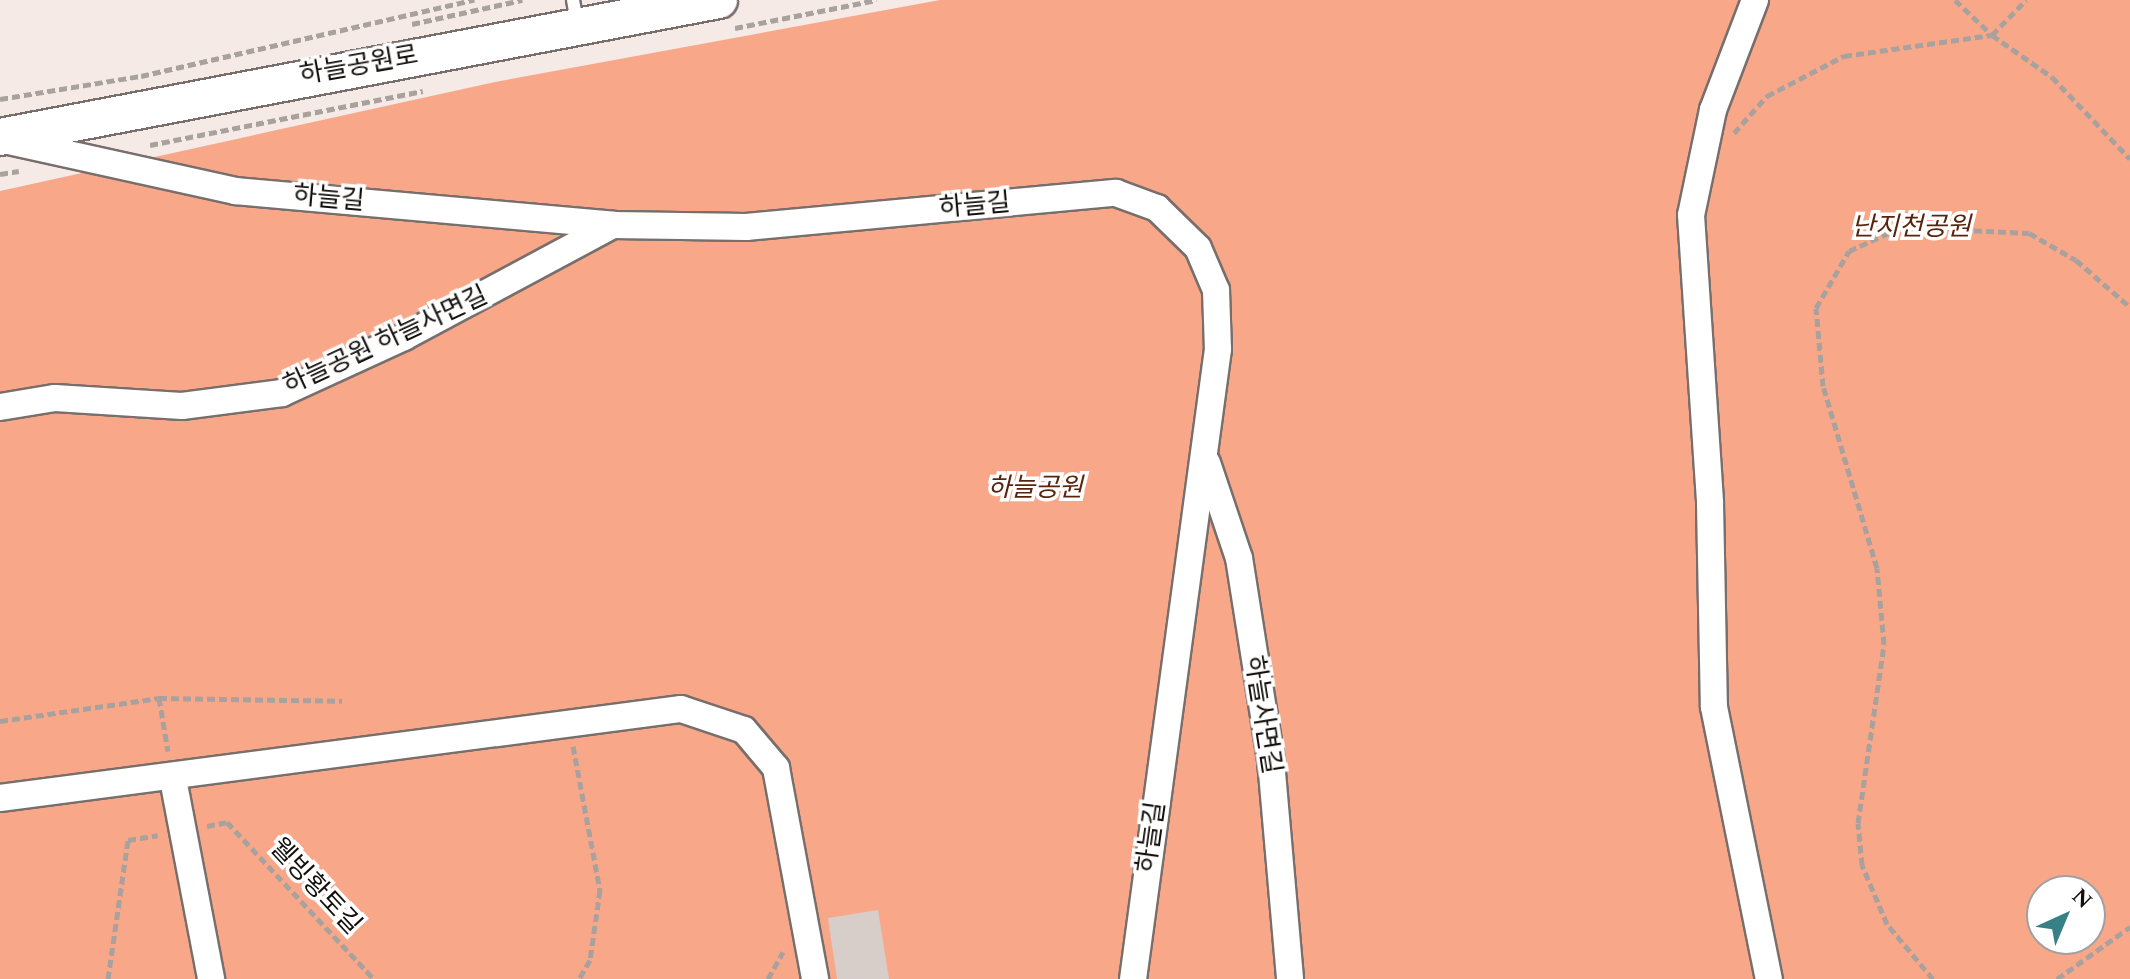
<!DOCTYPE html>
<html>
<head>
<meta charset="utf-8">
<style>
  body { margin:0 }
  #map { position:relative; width:2130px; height:979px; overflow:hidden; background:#f5eae6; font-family:Spectral,"Noto Sans KR",serif }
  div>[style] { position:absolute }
  .green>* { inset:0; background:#f8a889 }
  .building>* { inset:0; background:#d7cdc9 }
  .path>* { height:5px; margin-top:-2.5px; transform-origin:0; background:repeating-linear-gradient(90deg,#a9a19d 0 8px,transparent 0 12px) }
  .roads { filter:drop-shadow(2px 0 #786e6b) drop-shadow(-2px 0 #786e6b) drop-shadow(0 2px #786e6b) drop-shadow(0 -2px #786e6b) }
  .lane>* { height:12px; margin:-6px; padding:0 6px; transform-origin:6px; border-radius:6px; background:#fff }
  .street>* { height:26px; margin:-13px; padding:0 13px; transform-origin:13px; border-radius:13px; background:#fff }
  .secondary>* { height:36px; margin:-18px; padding:0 18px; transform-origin:18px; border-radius:18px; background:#fff }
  span { translate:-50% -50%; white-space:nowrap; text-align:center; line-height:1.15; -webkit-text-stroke:7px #fff; paint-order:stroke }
  .street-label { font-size:26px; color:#13100e }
  .park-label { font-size:26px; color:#58240e; font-style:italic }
  .north { position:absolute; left:2026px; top:875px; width:80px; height:80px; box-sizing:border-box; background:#fff; border:2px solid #a19f9f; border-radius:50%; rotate:44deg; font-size:22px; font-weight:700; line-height:32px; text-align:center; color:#13100e }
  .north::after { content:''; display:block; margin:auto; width:28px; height:36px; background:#388087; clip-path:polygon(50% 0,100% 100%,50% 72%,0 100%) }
</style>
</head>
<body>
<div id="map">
  <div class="green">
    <div style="clip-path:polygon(evenodd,940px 0,2130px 0,2130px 979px,0 979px,0 191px,495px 82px,940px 0,2042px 891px,2090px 891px,2090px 939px,2042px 939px,2042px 891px)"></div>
  </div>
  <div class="building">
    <div style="clip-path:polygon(878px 910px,889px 979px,837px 979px,828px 918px)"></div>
  </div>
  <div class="path">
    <div style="left:1955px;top:0;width:51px;rotate:43.4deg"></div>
    <div style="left:1992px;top:35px;width:73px;rotate:35deg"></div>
    <div style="left:2052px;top:77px;width:113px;rotate:46.4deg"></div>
    <div style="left:412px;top:24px;width:113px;rotate:-12.3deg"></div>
    <div style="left:735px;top:28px;width:144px;rotate:-11.2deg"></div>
    <div style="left:0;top:99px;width:143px;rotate:-9.3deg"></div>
    <div style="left:141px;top:76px;width:342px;rotate:-12.9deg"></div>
    <div style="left:1734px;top:133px;width:50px;rotate:-48.3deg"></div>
    <div style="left:1767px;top:96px;width:87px;rotate:-27.5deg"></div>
    <div style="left:1844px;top:56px;width:149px;rotate:-8.1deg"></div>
    <div style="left:1992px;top:35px;width:49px;rotate:-45.8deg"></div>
    <div style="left:150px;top:145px;width:278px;rotate:-11.2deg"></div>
    <div style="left:0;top:174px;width:19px;rotate:-9deg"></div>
    <div style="left:159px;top:698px;width:54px;rotate:80.4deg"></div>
    <div style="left:0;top:721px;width:161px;rotate:-8.2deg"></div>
    <div style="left:159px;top:698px;width:183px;rotate:0.9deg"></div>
    <div style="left:573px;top:746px;width:147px;rotate:79.4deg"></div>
    <div style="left:600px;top:890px;width:71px;rotate:98.1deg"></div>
    <div style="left:590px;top:960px;width:22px;rotate:120deg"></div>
    <div style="left:207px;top:826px;width:20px;rotate:-11deg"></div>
    <div style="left:227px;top:822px;width:215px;rotate:46.9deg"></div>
    <div style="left:108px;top:979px;width:140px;rotate:-81.8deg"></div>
    <div style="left:128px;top:840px;width:30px;rotate:-9deg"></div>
    <div style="left:768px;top:979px;width:31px;rotate:-61deg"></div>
    <div style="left:1933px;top:979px;width:72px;rotate:-129.9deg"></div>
    <div style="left:1887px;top:924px;width:64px;rotate:-113deg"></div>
    <div style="left:1862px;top:865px;width:42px;rotate:-95.4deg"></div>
    <div style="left:1858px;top:823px;width:181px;rotate:-81.7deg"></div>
    <div style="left:1884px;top:644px;width:76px;rotate:-95.3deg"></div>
    <div style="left:1877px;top:568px;width:190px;rotate:-106.5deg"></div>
    <div style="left:1823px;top:386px;width:78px;rotate:-95.1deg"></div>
    <div style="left:1816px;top:308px;width:66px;rotate:-59.9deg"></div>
    <div style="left:1849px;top:251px;width:58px;rotate:-24.4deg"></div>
    <div style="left:1902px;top:227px;width:127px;rotate:2.7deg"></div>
    <div style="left:2029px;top:233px;width:54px;rotate:29.9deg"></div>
    <div style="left:2076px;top:260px;width:72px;rotate:41deg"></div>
    <div style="left:2057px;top:979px;width:90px;rotate:-35.5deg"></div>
  </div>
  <div class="roads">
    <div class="lane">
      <div style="left:573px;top:0;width:23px;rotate:80deg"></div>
    </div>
    <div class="street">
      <div style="left:1755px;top:0;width:118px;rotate:110.9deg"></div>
      <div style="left:1713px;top:110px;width:107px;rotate:101.8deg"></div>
      <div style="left:1691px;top:215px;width:289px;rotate:86.2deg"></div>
      <div style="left:1710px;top:503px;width:204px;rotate:88.9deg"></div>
      <div style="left:1714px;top:707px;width:278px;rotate:78.6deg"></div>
      <div style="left:4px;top:140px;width:237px;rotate:12.4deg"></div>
      <div style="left:235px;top:191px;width:380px;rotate:5.1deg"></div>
      <div style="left:613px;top:225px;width:133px;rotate:0.9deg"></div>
      <div style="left:746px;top:227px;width:372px;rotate:-5.3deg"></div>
      <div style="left:1116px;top:193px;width:44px;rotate:20.1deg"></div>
      <div style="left:1157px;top:208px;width:57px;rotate:44.3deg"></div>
      <div style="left:1198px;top:248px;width:46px;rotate:66.8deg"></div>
      <div style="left:1216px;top:290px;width:59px;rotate:88.1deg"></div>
      <div style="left:1218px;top:349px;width:636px;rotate:97.68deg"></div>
      <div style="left:0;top:407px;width:56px;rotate:-9.3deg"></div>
      <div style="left:55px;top:398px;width:127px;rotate:3.6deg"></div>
      <div style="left:182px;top:406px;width:101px;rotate:-7.4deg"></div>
      <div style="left:282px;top:393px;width:134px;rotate:-24.7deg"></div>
      <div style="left:404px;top:337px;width:237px;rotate:-28.2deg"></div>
      <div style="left:1207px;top:463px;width:100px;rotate:71.4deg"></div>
      <div style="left:1239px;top:558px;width:206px;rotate:81deg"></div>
      <div style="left:1271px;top:761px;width:219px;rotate:85deg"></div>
      <div style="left:173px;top:779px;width:204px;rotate:79.2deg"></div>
      <div style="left:0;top:798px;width:687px;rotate:-7.45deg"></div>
      <div style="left:681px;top:709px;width:66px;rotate:18.4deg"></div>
      <div style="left:744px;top:730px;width:50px;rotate:49.9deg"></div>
      <div style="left:776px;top:768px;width:215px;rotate:79.5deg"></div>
    </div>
    <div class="secondary">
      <div style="left:0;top:137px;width:732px;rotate:-10.79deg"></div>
    </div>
  </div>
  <div class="street-label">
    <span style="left:359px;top:66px;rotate:-10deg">하늘공원로</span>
    <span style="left:329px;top:199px;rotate:5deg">하늘길</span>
    <span style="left:975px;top:206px;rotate:-5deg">하늘길</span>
    <span style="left:386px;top:341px;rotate:-25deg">하늘공원 하늘사면길</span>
    <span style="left:1262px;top:715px;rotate:81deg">하늘사면길</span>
    <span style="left:1152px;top:837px;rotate:-82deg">하늘길</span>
    <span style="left:315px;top:887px;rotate:47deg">웰빙황토길</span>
  </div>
  <div class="park-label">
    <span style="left:1911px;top:228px">난지천공원</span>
    <span style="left:1035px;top:489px">하늘공원</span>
  </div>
  <div class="north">N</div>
</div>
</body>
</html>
